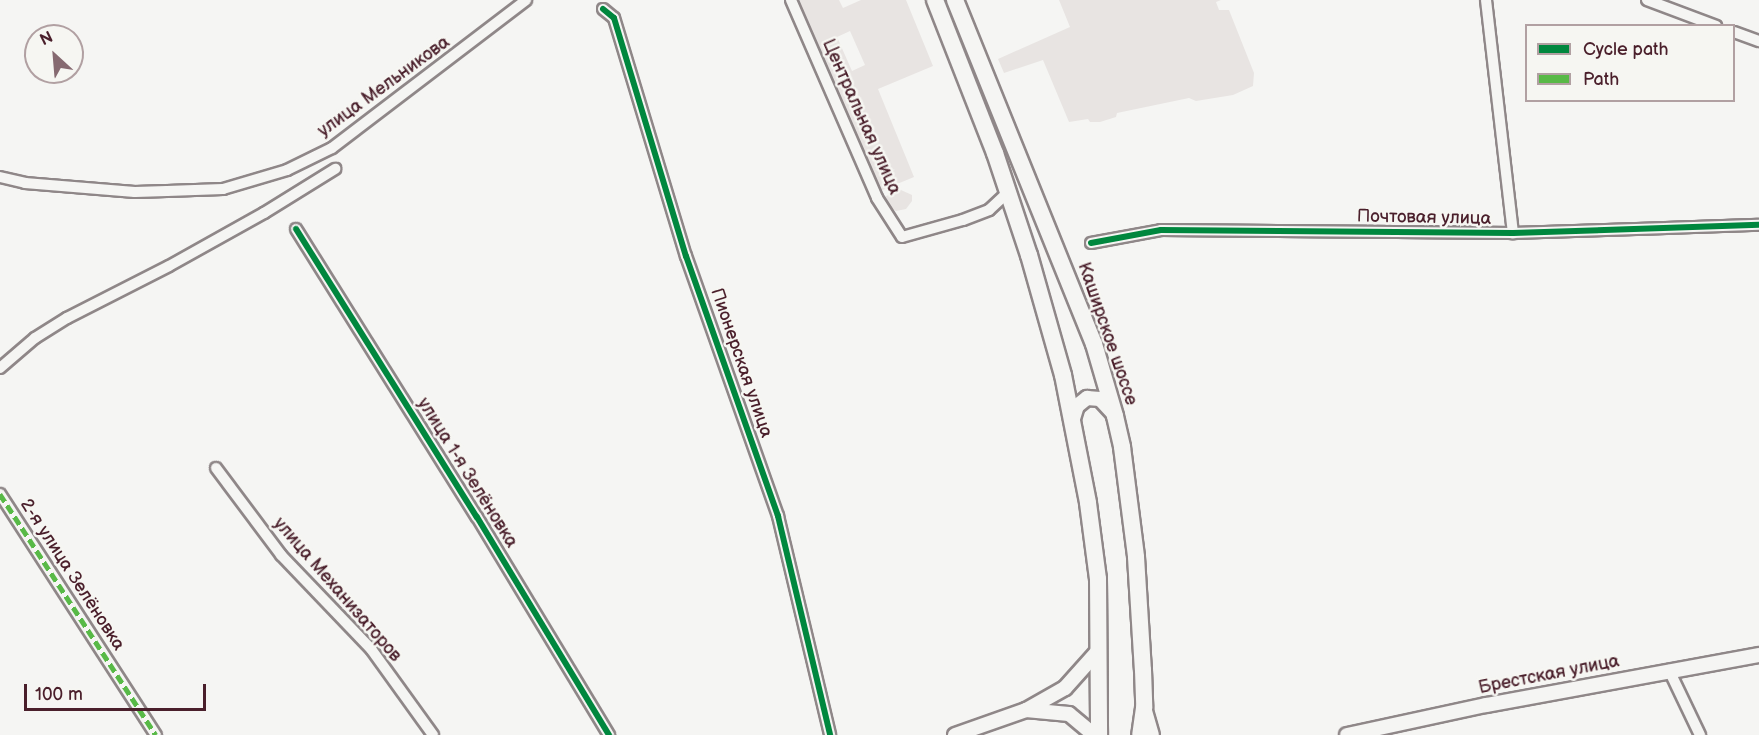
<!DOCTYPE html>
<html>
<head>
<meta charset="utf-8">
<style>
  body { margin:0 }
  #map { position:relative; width:1759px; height:735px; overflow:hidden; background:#f5f5f3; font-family:"Balsamiq Sans",sans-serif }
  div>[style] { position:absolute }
  .green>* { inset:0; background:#e8e4e2 }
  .roads { filter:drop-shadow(2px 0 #8f8788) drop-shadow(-2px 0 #8f8788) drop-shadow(0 2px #8f8788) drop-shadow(0 -2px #8f8788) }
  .street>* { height:10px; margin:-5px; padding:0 5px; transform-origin:5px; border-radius:5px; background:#f5f5f3 }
  .secondary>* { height:14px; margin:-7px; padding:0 7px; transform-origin:7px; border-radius:7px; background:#f5f5f3 }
  .primary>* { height:16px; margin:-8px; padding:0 8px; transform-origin:8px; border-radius:8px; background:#f5f5f3 }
  .quiet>* { height:4.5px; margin-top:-2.25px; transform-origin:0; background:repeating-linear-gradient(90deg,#58b947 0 9px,transparent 0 13.5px) }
  .cycleway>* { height:6px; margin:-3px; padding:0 3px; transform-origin:3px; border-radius:3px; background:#00873e }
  span { translate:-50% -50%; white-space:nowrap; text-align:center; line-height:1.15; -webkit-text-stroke:5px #f6f6f2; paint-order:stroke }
  .street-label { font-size:18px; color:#4a1f2b }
  .legend { position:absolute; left:1525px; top:24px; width:210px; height:78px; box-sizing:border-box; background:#f6f6f2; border:2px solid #b1a0a2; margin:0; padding:8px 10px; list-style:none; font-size:18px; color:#4a1f2b }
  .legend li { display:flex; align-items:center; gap:12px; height:30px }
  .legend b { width:30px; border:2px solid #b1a0a2 }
  .north { position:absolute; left:24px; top:24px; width:60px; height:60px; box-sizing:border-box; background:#f6f6f2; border:2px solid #b1a0a2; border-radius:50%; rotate:334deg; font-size:16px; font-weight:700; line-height:24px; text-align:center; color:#4a1f2b }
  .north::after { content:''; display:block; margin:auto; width:21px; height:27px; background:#866a71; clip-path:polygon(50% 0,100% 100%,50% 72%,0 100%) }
  .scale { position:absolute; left:24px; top:684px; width:182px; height:27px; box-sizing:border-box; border:3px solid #4a1f2b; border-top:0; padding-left:8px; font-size:18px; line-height:21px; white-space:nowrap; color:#4a1f2b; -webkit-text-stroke:4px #f6f6f2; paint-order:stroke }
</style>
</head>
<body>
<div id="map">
  <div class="green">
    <div style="clip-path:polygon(evenodd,798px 0,839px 0,843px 8px,861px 0,906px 0,933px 66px,878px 89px,914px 177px,880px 191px,798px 0,850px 31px,865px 65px,852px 71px,837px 37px,850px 31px)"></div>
    <div style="clip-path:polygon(1059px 0,1221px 0,1216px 2px,1219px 10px,1229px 10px,1254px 73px,1253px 86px,1233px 95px,1196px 101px,1189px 98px,1117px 113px,1116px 117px,1100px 122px,1090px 122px,1088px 119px,1069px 122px,1043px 60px,1004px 73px,998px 59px,1070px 27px)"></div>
    <div style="clip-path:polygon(901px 190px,912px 195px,912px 201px,906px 209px,896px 211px,888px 206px,886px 196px)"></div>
  </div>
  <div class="roads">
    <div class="street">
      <div style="left:791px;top:0;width:216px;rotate:66.5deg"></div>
      <div style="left:877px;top:198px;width:46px;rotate:57.3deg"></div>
      <div style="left:902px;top:237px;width:63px;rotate:-15.6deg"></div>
      <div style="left:963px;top:220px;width:28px;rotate:-21deg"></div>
      <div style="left:989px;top:210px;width:26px;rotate:-43deg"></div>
      <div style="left:1486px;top:0;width:235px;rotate:83.4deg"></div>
      <div style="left:1647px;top:0;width:74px;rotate:20.6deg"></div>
      <div style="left:603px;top:9px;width:14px;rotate:39deg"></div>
      <div style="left:614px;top:18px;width:249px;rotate:73.2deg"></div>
      <div style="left:686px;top:256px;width:276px;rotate:70.5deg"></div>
      <div style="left:778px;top:516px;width:225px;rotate:76.6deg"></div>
      <div style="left:1734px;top:32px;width:27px;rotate:20deg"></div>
      <div style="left:0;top:177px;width:26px;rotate:13deg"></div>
      <div style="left:25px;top:183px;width:110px;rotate:4.7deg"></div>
      <div style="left:135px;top:192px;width:32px;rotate:-2deg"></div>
      <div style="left:167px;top:191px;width:56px;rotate:-2deg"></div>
      <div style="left:223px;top:189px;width:67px;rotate:-16.5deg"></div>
      <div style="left:287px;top:170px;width:50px;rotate:-26.1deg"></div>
      <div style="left:332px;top:148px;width:244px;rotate:-37.3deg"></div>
      <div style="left:296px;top:229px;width:340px;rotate:57.9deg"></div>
      <div style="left:477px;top:517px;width:255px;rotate:58.8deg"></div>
      <div style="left:1091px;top:243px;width:71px;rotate:-10.5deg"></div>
      <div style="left:1161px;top:230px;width:352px;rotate:0.5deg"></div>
      <div style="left:1513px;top:233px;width:246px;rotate:-1.9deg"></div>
      <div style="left:0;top:368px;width:46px;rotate:-40.6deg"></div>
      <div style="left:35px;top:338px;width:38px;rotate:-32deg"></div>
      <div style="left:67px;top:318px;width:114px;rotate:-27deg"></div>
      <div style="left:169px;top:266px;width:109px;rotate:-29.2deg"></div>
      <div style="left:264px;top:213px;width:84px;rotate:-31.8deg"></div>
      <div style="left:216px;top:468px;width:109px;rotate:53.2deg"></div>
      <div style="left:281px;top:555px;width:130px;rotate:46.2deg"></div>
      <div style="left:371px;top:649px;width:106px;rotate:54.2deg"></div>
      <div style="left:0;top:494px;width:287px;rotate:57.1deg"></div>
      <div style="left:1669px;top:670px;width:72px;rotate:64.5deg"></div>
    </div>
    <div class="secondary">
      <div style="left:1072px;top:422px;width:17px;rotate:-73deg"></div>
      <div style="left:1077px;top:406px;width:13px;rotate:-39deg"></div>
      <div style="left:1087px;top:398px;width:13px;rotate:4deg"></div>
      <div style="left:1100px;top:399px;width:18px;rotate:47deg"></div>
      <div style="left:1026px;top:710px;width:43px;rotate:5.3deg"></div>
      <div style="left:1069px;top:714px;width:33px;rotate:40deg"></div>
      <div style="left:1145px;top:711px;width:25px;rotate:74deg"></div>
      <div style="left:955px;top:735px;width:75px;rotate:-19.4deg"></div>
      <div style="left:1026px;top:710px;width:45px;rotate:-29.4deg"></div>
      <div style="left:1065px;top:688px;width:51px;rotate:-48.2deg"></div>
      <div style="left:1347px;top:735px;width:142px;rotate:-12.2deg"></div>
      <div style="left:1486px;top:705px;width:278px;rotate:-10.4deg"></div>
    </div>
    <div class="primary">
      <div style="left:935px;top:0;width:164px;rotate:68.6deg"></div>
      <div style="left:995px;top:153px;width:108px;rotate:71.6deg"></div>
      <div style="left:1029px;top:255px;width:125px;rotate:74.2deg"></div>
      <div style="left:1063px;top:375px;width:130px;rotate:78.9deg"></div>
      <div style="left:1088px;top:503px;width:77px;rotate:82.5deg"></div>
      <div style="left:1098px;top:579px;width:156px;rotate:89.6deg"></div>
      <div style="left:955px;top:0;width:371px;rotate:68deg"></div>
      <div style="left:1094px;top:344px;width:75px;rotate:73.7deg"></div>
      <div style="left:1115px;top:416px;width:32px;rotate:77deg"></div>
      <div style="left:1122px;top:447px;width:111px;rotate:82.7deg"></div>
      <div style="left:1136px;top:557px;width:113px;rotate:86.5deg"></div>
      <div style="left:1143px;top:670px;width:38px;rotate:88deg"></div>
      <div style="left:1144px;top:708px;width:27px;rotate:98deg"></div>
    </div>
  </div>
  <div class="quiet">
    <div style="left:0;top:494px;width:287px;rotate:57.1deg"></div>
  </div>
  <div class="cycleway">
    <div style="left:603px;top:9px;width:14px;rotate:39deg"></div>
    <div style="left:614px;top:18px;width:249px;rotate:73.2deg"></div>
    <div style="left:686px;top:256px;width:276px;rotate:70.5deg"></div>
    <div style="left:778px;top:516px;width:225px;rotate:76.6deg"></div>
    <div style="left:296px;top:229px;width:340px;rotate:57.9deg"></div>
    <div style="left:477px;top:517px;width:255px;rotate:58.8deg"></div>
    <div style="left:1091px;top:243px;width:71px;rotate:-10.5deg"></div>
    <div style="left:1161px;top:230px;width:352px;rotate:0.5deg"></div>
    <div style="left:1513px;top:233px;width:246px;rotate:-1.9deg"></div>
  </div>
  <div class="street-label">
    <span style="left:384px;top:87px;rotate:-36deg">улица Мельникова</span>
    <span style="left:861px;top:117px;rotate:66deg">Центральная улица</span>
    <span style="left:1424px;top:218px;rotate:1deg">Почтовая улица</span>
    <span style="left:1107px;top:334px;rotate:71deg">Каширское шоссе</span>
    <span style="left:741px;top:363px;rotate:71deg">Пионерская улица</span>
    <span style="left:467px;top:473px;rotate:58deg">улица 1-я Зелёновка</span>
    <span style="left:72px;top:575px;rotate:57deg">2-я улица Зелёновка</span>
    <span style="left:337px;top:590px;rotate:49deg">улица Механизаторов</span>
    <span style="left:1549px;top:675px;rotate:-11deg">Брестская улица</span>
  </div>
  <ul class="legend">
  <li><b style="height:8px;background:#00873e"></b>Cycle path</li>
  <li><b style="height:8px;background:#58b947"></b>Path</li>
  </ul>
  <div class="north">N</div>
  <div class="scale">100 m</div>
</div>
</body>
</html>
